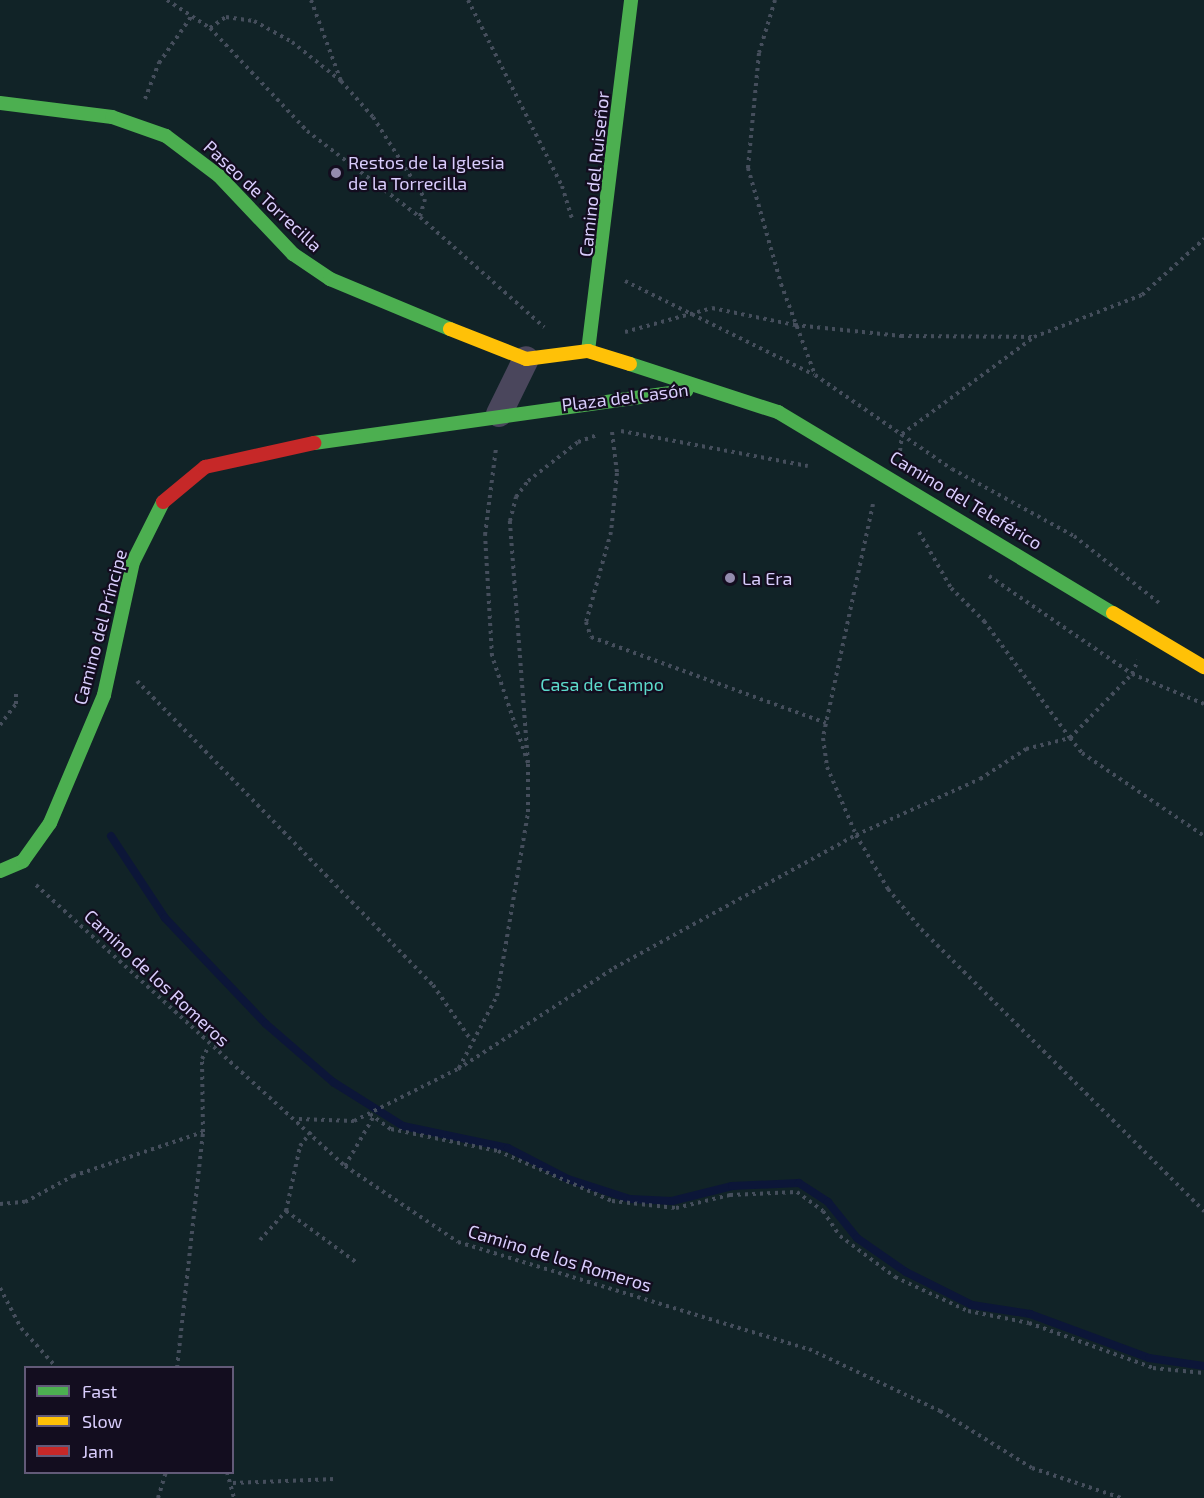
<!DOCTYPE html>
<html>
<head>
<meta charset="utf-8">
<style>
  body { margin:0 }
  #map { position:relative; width:1204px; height:1498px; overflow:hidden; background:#14111b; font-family:"Exo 2",sans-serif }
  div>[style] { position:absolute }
  .green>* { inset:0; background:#112327 }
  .stream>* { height:8px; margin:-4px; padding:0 4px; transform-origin:4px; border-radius:4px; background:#0c1638 }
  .path>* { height:4px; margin-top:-2px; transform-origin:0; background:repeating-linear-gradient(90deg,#454e5c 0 3px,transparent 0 7.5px) }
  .street>* { height:26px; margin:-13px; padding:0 13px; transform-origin:13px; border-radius:13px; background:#4a465c }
  .fast>* { height:14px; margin:-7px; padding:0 7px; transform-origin:7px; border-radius:7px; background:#4caf50 }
  .slow>* { height:14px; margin:-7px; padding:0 7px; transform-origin:7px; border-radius:7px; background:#ffc107 }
  .jam>* { height:14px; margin:-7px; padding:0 7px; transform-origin:7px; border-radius:7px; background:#c62828 }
  .dots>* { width:16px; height:16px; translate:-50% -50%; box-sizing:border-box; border:3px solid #130d1f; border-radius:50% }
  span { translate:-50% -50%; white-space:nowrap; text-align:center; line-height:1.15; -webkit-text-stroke:4.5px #130d1f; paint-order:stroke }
  .poi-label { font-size:18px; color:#d9cdfd }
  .left { translate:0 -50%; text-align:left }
  .street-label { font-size:18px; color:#d9cdfd }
  .park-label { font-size:18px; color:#5ddacb }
  .legend { position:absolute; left:24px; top:1366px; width:210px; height:108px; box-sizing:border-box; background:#130d1f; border:2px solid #625a78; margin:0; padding:8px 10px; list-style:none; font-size:18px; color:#d9cdfd }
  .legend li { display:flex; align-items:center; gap:12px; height:30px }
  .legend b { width:30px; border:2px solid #625a78 }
</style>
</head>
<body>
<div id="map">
  <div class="green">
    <div style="clip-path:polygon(evenodd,0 0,1204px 0,1204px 1498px,0 1498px,0 0,26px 1368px,232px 1368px,232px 1472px,26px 1472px,26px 1368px)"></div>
  </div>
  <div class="stream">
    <div style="left:111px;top:836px;width:98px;rotate:56.6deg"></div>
    <div style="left:165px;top:918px;width:146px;rotate:46.4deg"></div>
    <div style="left:266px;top:1024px;width:89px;rotate:40.9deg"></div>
    <div style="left:333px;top:1082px;width:83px;rotate:32.2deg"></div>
    <div style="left:403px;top:1126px;width:107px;rotate:11.8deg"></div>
    <div style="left:508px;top:1148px;width:68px;rotate:27.3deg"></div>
    <div style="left:568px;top:1179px;width:65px;rotate:17.9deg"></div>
    <div style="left:630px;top:1199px;width:42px;rotate:2.7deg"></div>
    <div style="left:672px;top:1201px;width:62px;rotate:-14deg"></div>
    <div style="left:732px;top:1186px;width:67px;rotate:-2.6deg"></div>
    <div style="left:799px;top:1183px;width:35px;rotate:33deg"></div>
    <div style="left:828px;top:1202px;width:46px;rotate:51.1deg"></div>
    <div style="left:857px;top:1238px;width:60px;rotate:34.8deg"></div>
    <div style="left:906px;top:1272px;width:74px;rotate:26.6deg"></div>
    <div style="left:972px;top:1305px;width:59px;rotate:8.8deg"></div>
    <div style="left:1030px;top:1314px;width:127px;rotate:20.3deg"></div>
    <div style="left:1149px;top:1358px;width:56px;rotate:8.3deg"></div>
  </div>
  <div class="path">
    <div style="left:167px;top:0;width:51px;rotate:33.1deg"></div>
    <div style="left:210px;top:28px;width:141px;rotate:46.7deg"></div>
    <div style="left:307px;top:131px;width:142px;rotate:37.3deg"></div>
    <div style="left:420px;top:217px;width:166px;rotate:41.6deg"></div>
    <div style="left:311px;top:0;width:86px;rotate:69.7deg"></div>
    <div style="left:341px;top:81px;width:48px;rotate:48.4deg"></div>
    <div style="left:373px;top:117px;width:97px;rotate:57.6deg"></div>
    <div style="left:425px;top:199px;width:19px;rotate:106deg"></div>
    <div style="left:468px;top:0;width:208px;rotate:63.2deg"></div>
    <div style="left:562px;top:186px;width:37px;rotate:73deg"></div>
    <div style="left:775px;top:0;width:55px;rotate:106.8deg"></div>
    <div style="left:759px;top:53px;width:116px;rotate:95.5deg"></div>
    <div style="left:748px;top:168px;width:121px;rotate:74.1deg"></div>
    <div style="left:781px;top:284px;width:97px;rotate:69.5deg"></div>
    <div style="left:815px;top:375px;width:166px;rotate:34.5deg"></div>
    <div style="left:952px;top:469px;width:139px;rotate:28.8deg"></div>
    <div style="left:1074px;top:536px;width:108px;rotate:38.2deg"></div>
    <div style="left:210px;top:28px;width:19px;rotate:-35deg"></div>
    <div style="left:226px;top:17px;width:28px;rotate:8deg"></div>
    <div style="left:254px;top:21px;width:43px;rotate:28.9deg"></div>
    <div style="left:292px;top:42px;width:63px;rotate:38.5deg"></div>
    <div style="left:145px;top:99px;width:39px;rotate:-69deg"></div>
    <div style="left:159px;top:63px;width:56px;rotate:-55.2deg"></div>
    <div style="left:625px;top:281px;width:211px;rotate:26.4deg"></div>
    <div style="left:625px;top:332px;width:90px;rotate:-15.4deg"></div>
    <div style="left:712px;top:308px;width:85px;rotate:11.6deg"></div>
    <div style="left:795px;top:325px;width:107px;rotate:5.9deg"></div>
    <div style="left:901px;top:336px;width:133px;rotate:0.4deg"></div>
    <div style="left:1034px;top:337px;width:116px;rotate:-21.3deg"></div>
    <div style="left:1142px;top:295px;width:84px;rotate:-42.1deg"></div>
    <div style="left:621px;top:431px;width:190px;rotate:10.6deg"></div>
    <div style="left:612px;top:432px;width:41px;rotate:83deg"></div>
    <div style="left:617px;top:473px;width:59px;rotate:95.8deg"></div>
    <div style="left:611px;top:532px;width:93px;rotate:105.5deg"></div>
    <div style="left:586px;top:622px;width:16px;rotate:72deg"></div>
    <div style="left:591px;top:637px;width:250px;rotate:20.1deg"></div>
    <div style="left:900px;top:451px;width:17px;rotate:-83deg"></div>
    <div style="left:902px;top:434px;width:164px;rotate:-36.3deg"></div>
    <div style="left:873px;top:504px;width:239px;rotate:102.1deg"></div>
    <div style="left:823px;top:738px;width:29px;rotate:82deg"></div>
    <div style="left:827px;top:767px;width:74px;rotate:66.9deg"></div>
    <div style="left:856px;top:835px;width:63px;rotate:59.3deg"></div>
    <div style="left:888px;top:889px;width:52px;rotate:50.5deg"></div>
    <div style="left:921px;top:929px;width:400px;rotate:44.9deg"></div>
    <div style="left:919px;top:532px;width:64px;rotate:60.3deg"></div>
    <div style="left:951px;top:588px;width:47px;rotate:45deg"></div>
    <div style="left:984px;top:621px;width:145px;rotate:53.7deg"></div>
    <div style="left:1070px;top:738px;width:89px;rotate:-45.9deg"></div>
    <div style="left:1132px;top:674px;width:15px;rotate:-67deg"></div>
    <div style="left:989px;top:576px;width:173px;rotate:34.4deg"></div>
    <div style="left:1132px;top:674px;width:78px;rotate:22.6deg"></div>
    <div style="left:137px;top:681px;width:424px;rotate:45.8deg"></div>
    <div style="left:433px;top:985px;width:67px;rotate:55.4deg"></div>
    <div style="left:0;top:725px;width:26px;rotate:-53deg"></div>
    <div style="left:16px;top:704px;width:13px;rotate:-90deg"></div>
    <div style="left:528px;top:763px;width:243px;rotate:-94.3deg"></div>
    <div style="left:510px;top:521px;width:25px;rotate:-76deg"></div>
    <div style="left:516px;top:497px;width:20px;rotate:-53deg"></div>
    <div style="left:528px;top:481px;width:63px;rotate:-38deg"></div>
    <div style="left:578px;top:442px;width:20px;rotate:-20deg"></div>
    <div style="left:36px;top:885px;width:418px;rotate:42.3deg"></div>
    <div style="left:345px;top:1166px;width:136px;rotate:33.9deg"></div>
    <div style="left:458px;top:1242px;width:367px;rotate:17deg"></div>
    <div style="left:809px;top:1349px;width:145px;rotate:25.3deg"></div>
    <div style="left:940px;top:1411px;width:108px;rotate:31.8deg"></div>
    <div style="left:1032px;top:1468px;width:94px;rotate:18.6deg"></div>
    <div style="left:459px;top:1068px;width:81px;rotate:-62.2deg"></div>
    <div style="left:497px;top:996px;width:187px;rotate:-80.4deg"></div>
    <div style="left:528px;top:812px;width:49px;rotate:-90deg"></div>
    <div style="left:528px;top:763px;width:113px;rotate:-108.6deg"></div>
    <div style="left:492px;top:656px;width:121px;rotate:-93.3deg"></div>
    <div style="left:485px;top:535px;width:88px;rotate:-82.8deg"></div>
    <div style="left:370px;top:1114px;width:26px;rotate:36deg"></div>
    <div style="left:391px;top:1129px;width:109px;rotate:11.6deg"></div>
    <div style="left:498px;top:1151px;width:124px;rotate:23.7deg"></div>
    <div style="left:612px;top:1201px;width:64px;rotate:6.2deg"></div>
    <div style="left:676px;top:1208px;width:56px;rotate:-13.5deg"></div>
    <div style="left:730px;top:1195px;width:67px;rotate:-2.6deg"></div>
    <div style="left:797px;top:1192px;width:32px;rotate:36deg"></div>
    <div style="left:823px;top:1211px;width:30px;rotate:56deg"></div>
    <div style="left:840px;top:1236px;width:69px;rotate:36.7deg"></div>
    <div style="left:895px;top:1277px;width:81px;rotate:25deg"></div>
    <div style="left:968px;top:1311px;width:62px;rotate:11.1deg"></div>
    <div style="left:1029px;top:1323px;width:132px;rotate:19.9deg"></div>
    <div style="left:1153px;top:1368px;width:51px;rotate:5.6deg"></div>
    <div style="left:299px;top:1119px;width:55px;rotate:2.1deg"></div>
    <div style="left:354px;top:1121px;width:116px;rotate:-26.6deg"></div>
    <div style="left:458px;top:1069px;width:186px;rotate:-32.9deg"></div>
    <div style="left:614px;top:968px;width:276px;rotate:-28.8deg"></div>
    <div style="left:856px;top:835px;width:136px;rotate:-24.3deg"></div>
    <div style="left:980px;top:779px;width:55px;rotate:-33.1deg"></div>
    <div style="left:1026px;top:749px;width:45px;rotate:-14deg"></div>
    <div style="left:1070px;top:738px;width:19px;rotate:51deg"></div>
    <div style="left:1082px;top:753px;width:148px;rotate:34.2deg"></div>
    <div style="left:345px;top:1166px;width:58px;rotate:-59.9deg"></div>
    <div style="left:0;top:1204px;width:25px;rotate:-5deg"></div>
    <div style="left:25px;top:1202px;width:55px;rotate:-28.4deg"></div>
    <div style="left:73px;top:1176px;width:137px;rotate:-18.7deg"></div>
    <div style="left:286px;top:1211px;width:88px;rotate:36.2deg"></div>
    <div style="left:260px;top:1240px;width:39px;rotate:-48deg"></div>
    <div style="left:286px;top:1211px;width:66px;rotate:-77.8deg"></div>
    <div style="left:300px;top:1146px;width:18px;rotate:-52deg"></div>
    <div style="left:0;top:1288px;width:45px;rotate:62.3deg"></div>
    <div style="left:21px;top:1328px;width:54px;rotate:48deg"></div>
    <div style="left:177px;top:1368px;width:237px;rotate:-83.7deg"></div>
    <div style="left:203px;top:1132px;width:73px;rotate:-90.8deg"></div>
    <div style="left:202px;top:1059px;width:15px;rotate:-62deg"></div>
    <div style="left:227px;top:1472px;width:27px;rotate:75deg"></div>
    <div style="left:233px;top:1483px;width:102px;rotate:-2.2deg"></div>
    <div style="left:158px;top:1498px;width:27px;rotate:-73deg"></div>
  </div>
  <div class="street">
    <div style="left:499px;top:414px;width:61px;rotate:-63.9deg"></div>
  </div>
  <div class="fast">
    <div style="left:0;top:103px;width:113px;rotate:7.1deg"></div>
    <div style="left:112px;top:117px;width:57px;rotate:19.4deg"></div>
    <div style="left:166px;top:136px;width:66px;rotate:37deg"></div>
    <div style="left:219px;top:176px;width:108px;rotate:46.5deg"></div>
    <div style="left:293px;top:254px;width:45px;rotate:34deg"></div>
    <div style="left:330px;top:279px;width:130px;rotate:22.6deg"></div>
    <div style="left:588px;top:351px;width:354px;rotate:-83deg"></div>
    <div style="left:630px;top:364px;width:156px;rotate:18deg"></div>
    <div style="left:778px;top:412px;width:391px;rotate:31deg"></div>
    <div style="left:314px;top:443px;width:376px;rotate:-8deg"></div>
    <div style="left:0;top:871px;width:25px;rotate:-23deg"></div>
    <div style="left:23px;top:861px;width:47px;rotate:-54.6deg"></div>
    <div style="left:50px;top:823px;width:139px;rotate:-67.1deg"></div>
    <div style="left:104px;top:695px;width:136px;rotate:-77.7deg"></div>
    <div style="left:133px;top:562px;width:67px;rotate:-63.4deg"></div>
  </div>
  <div class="slow">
    <div style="left:450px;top:329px;width:82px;rotate:21.5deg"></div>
    <div style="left:526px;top:359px;width:63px;rotate:-7.4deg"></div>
    <div style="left:588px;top:351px;width:44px;rotate:17.2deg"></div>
    <div style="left:1113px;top:613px;width:106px;rotate:30.7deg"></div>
  </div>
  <div class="jam">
    <div style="left:163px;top:502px;width:55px;rotate:-39.8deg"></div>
    <div style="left:205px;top:467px;width:112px;rotate:-12.4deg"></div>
  </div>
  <div class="dots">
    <div style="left:336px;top:173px;background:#948bae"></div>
    <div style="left:730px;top:578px;background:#948bae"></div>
  </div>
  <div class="poi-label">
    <span class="left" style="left:348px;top:173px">Restos de la Iglesia<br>de la Torrecilla</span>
    <span class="left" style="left:742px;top:578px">La Era</span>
  </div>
  <div class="street-label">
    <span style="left:594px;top:174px;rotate:-84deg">Camino del Ruiseñor</span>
    <span style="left:263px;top:196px;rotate:43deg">Paseo de Torrecilla</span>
    <span style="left:625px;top:397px;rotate:-7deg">Plaza del Casón</span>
    <span style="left:966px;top:500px;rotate:31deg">Camino del Teleférico</span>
    <span style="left:100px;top:627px;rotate:-75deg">Camino del Príncipe</span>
    <span style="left:157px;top:978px;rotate:43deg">Camino de los Romeros</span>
    <span style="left:560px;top:1258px;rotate:17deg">Camino de los Romeros</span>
  </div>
  <div class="park-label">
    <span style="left:602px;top:684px">Casa de Campo</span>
  </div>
  <ul class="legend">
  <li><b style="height:8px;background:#4caf50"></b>Fast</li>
  <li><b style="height:8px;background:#ffc107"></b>Slow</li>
  <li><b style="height:8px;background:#c62828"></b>Jam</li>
  </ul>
</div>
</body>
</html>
